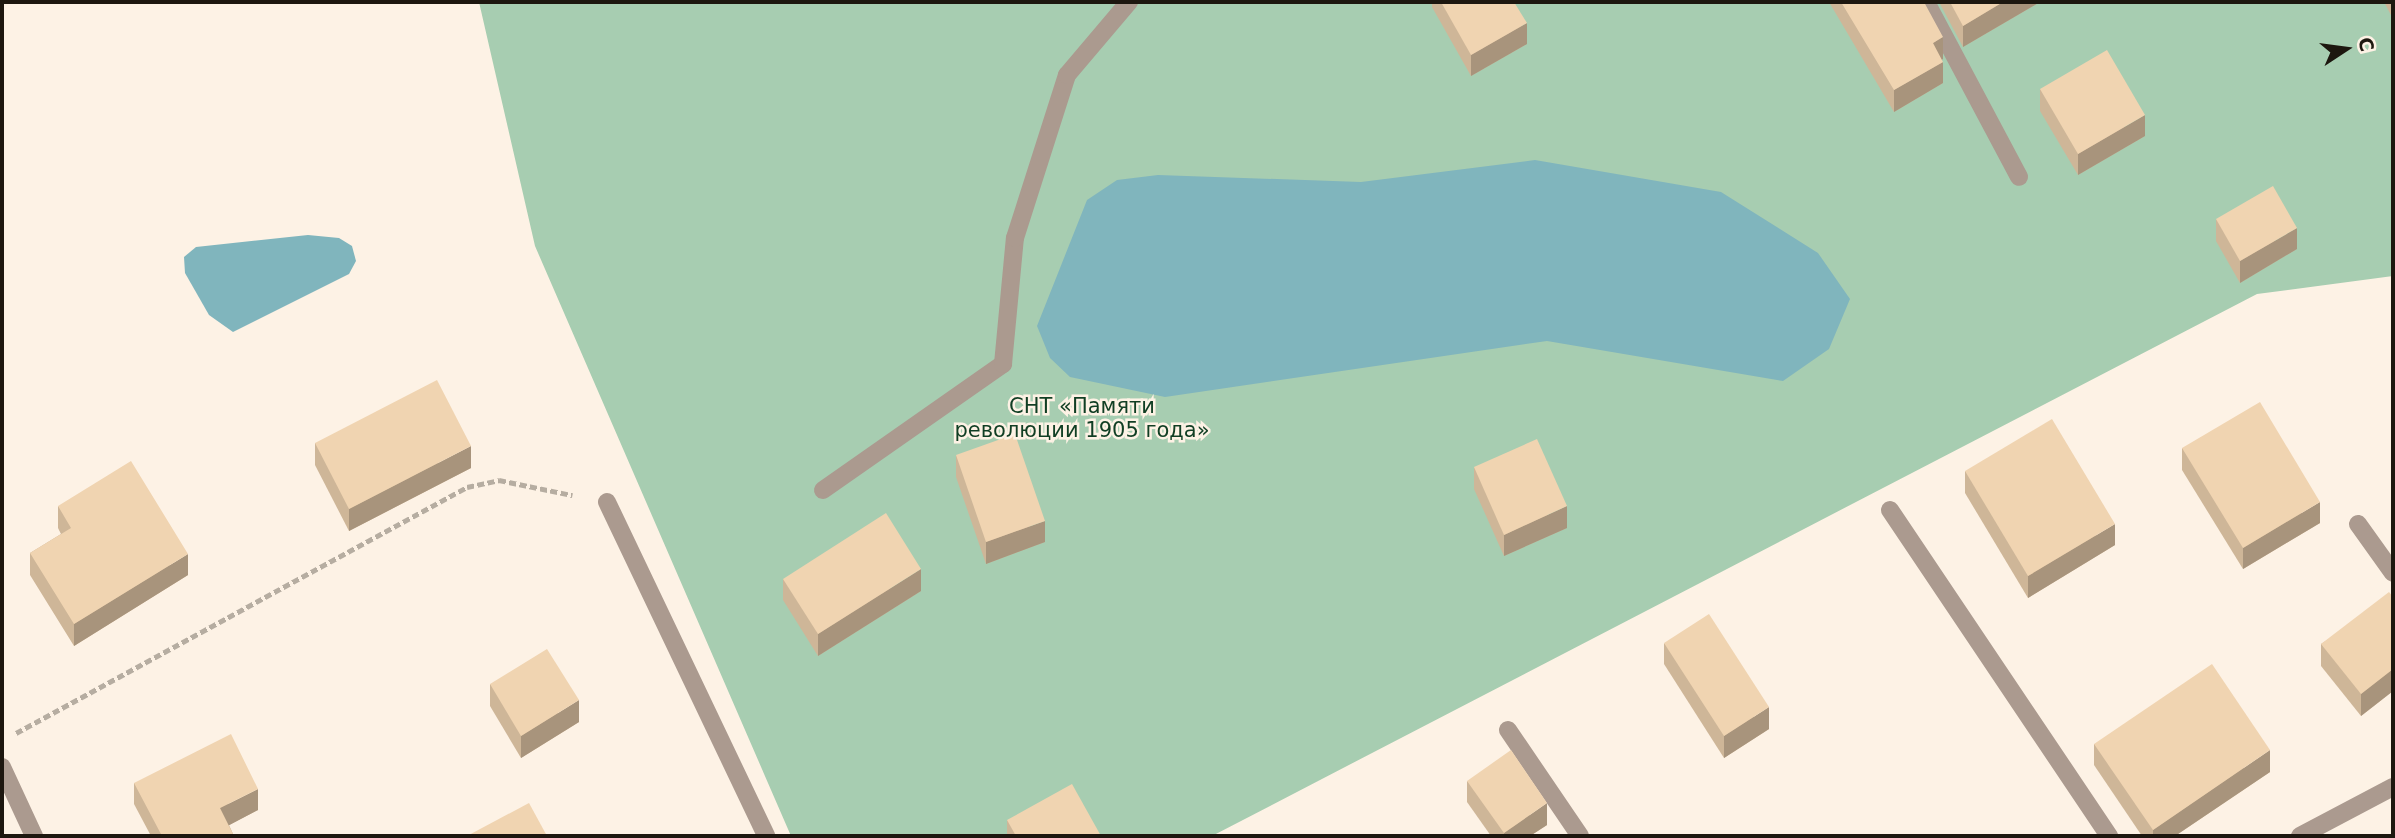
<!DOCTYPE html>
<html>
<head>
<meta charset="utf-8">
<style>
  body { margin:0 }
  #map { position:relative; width:2395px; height:838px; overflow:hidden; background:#fdf2e5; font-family:"DejaVu Sans",sans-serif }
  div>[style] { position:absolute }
  .green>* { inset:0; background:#a7cdb1 }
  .water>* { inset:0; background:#80b5bd }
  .path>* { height:4.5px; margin-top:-2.25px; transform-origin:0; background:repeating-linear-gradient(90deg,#b6ada1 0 7px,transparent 0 10.5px) }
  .minor>* { height:18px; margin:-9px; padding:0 9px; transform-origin:9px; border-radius:9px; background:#ab9a8f }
  .wall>* { inset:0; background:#ceb698 }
  .shaded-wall>* { inset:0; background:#a8947c }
  .building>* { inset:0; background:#f0d4b1 }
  span { translate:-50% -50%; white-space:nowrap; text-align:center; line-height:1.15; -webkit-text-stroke:5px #fdf2e5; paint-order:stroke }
  .park-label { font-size:21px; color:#103e23 }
  .frame { position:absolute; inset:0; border:4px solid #1d170f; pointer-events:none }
  .north { position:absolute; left:2311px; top:14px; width:70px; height:70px; -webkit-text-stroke:5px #fdf2e5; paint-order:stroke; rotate:77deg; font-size:19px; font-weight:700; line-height:28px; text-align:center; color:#1d170f }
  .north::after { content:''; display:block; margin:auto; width:24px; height:32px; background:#1d170f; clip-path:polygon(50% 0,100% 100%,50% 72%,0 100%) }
</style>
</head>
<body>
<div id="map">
  <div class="green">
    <div style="clip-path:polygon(479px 2px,2393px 2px,2393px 276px,2257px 294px,1212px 836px,791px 836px,535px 246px)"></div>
  </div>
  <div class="water">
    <div style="clip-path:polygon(1535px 160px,1721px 192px,1818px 253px,1850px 299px,1829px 349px,1783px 381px,1547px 341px,1165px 397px,1070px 377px,1050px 358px,1037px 326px,1087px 200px,1117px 180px,1158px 175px,1361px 182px)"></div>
    <div style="clip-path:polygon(308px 235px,339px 238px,352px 246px,356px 261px,349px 274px,233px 332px,209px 315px,185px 273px,184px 257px,196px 247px)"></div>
  </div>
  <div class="path">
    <div style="left:16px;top:733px;width:514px;rotate:-28.61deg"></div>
    <div style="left:467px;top:487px;width:33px;rotate:-12deg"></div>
    <div style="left:499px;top:480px;width:75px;rotate:11.6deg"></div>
  </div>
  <div class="minor">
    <div style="left:1926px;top:2px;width:198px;rotate:62deg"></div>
    <div style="left:823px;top:490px;width:220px;rotate:-35deg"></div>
    <div style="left:1003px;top:364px;width:127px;rotate:-84.6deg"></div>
    <div style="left:1015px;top:238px;width:171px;rotate:-72.3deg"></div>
    <div style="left:1067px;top:75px;width:96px;rotate:-49.7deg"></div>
    <div style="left:607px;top:502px;width:370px;rotate:64.5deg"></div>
    <div style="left:1890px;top:510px;width:393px;rotate:56.1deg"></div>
    <div style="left:2358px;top:524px;width:60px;rotate:54.5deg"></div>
    <div style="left:1508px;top:730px;width:128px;rotate:55.8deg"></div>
    <div style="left:2px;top:767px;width:76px;rotate:65.1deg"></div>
    <div style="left:2300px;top:836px;width:105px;rotate:-27.8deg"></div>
  </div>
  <div class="wall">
    <div style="clip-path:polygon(1432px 2px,1514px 2px,1527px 44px,1471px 76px,1432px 7px)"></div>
    <div style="clip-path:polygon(1829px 2px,1924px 2px,1943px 59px,1942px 59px,1943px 83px,1894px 112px)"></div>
    <div style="clip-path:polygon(1939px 2px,2040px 2px,1963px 47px)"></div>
    <div style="clip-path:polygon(2384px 2px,2393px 2px,2393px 16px,2392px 17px)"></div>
    <div style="clip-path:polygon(2040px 89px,2145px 136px,2078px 175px,2040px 111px)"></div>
    <div style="clip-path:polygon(2216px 219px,2297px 249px,2240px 283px,2216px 241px)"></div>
    <div style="clip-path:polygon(315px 443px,471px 468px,349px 531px,315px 465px)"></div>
    <div style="clip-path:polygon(2182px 448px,2320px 523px,2243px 569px,2182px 470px)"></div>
    <div style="clip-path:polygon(956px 455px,1045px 542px,986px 564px,956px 477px)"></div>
    <div style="clip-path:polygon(1474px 467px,1567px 528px,1504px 556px,1474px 489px)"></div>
    <div style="clip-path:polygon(1965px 471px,2115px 545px,2028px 598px,1965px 493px)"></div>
    <div style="clip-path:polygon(58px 506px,188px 575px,74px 646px,30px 575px,30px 553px,61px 534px,58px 528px)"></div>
    <div style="clip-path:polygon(783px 579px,921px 591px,818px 656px,783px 600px)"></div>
    <div style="clip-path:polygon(2393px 597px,2393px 691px,2361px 716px,2321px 666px,2321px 644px)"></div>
    <div style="clip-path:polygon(1664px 643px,1769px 729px,1724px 758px,1664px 664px)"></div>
    <div style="clip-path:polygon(490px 684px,579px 722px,521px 758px,490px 706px)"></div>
    <div style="clip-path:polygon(2094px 744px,2270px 772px,2175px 836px,2142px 836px,2094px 765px)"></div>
    <div style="clip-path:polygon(1467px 781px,1547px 825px,1530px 836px,1491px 836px,1467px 802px)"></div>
    <div style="clip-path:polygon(134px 783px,258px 810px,229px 825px,234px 836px,151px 836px,134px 804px)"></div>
    <div style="clip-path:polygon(1007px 820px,1101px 836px,1007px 836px)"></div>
  </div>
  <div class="shaded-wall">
    <div style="clip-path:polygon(2003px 2px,2040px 2px,1963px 47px,1963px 26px)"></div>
    <div style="clip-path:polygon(1527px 23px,1527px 44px,1471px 76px,1471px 55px)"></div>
    <div style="clip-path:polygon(1943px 37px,1943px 59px,1933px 65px,1933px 43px)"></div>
    <div style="clip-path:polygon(1943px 62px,1943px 83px,1894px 112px,1894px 90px)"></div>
    <div style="clip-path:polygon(2145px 115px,2145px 136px,2078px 175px,2078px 154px)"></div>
    <div style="clip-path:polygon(2297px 228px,2297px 249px,2240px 283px,2240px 261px)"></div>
    <div style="clip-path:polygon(471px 446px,471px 468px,349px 531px,349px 509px)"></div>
    <div style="clip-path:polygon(2320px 502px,2320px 523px,2243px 569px,2243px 548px)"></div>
    <div style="clip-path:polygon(1567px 506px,1567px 528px,1504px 556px,1504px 535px)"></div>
    <div style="clip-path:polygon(1045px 521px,1045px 542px,986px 564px,986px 542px)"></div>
    <div style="clip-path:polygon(2115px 524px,2115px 545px,2028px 598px,2028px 576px)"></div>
    <div style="clip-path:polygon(188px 554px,188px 575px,74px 646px,74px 624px)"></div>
    <div style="clip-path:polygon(921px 569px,921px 591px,818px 656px,818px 634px)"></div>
    <div style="clip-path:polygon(2393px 669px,2393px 691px,2361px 716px,2361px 694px)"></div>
    <div style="clip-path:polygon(579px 700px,579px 722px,521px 758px,521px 736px)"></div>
    <div style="clip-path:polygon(1769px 707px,1769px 729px,1724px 758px,1724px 736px)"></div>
    <div style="clip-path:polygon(2270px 750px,2270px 772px,2175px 836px,2153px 836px,2153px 830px)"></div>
    <div style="clip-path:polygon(258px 789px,258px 810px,220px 830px,220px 808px)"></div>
    <div style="clip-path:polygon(1547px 803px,1547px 825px,1530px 836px,1504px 836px,1504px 833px)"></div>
  </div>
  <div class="building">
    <div style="clip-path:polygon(1441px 2px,1514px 2px,1527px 23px,1471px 55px)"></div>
    <div style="clip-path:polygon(1841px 2px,1924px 2px,1943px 37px,1933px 43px,1943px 62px,1894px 90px)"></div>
    <div style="clip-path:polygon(1950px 2px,2003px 2px,1963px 26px)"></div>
    <div style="clip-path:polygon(2107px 50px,2145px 115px,2078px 154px,2040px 89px)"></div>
    <div style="clip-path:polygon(2273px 186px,2297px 228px,2240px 261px,2216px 219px)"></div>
    <div style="clip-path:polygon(437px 380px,471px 446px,349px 509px,315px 443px)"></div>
    <div style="clip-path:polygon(2260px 402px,2320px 502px,2243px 548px,2182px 448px)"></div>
    <div style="clip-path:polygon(2052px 419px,2115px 524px,2028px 576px,1965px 471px)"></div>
    <div style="clip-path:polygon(1015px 434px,1045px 521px,986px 542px,956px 455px)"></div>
    <div style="clip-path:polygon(1537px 439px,1567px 506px,1504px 535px,1474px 467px)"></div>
    <div style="clip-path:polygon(131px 461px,188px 554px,74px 624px,30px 553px,71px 528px,58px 506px)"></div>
    <div style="clip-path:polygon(886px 513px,921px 569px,818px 634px,783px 579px)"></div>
    <div style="clip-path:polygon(2389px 592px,2393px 597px,2393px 669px,2361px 694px,2321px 644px)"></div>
    <div style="clip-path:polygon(1709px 614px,1769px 707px,1724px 736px,1664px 643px)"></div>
    <div style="clip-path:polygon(547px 649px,579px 700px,521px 736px,490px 684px)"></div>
    <div style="clip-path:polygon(2212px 664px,2270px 750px,2153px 830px,2094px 744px)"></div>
    <div style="clip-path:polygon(231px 734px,258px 789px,220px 808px,234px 836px,162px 836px,134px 783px)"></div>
    <div style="clip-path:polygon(1511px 750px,1547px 803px,1504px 833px,1467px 781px)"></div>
    <div style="clip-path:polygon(1072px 784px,1101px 836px,1016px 836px,1007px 820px)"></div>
    <div style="clip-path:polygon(529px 803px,547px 836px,467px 836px)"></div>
  </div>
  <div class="park-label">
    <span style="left:1082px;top:418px">СНТ «Памяти<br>революции 1905 года»</span>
  </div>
  <div class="frame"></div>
  <div class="north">С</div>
</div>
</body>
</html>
